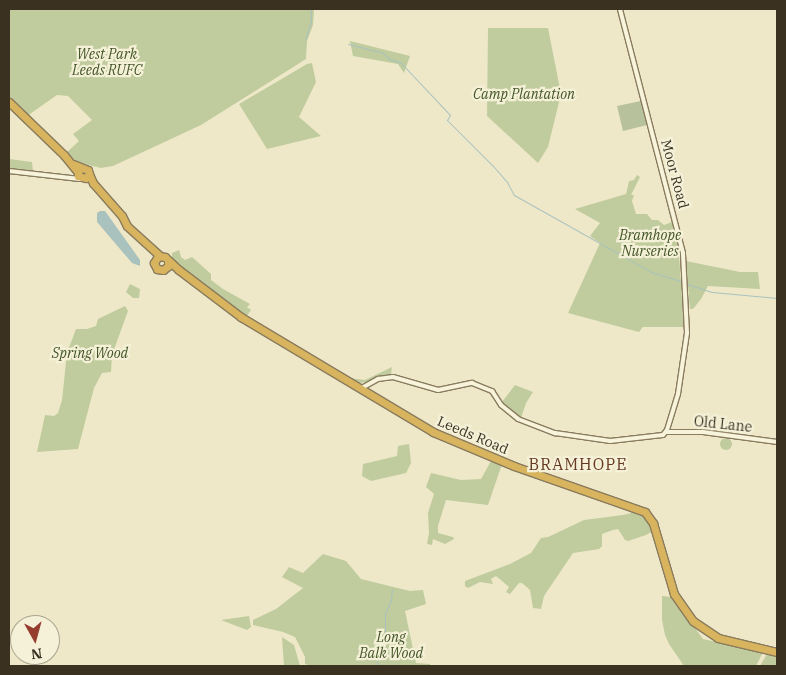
<!DOCTYPE html>
<html>
<head>
<meta charset="utf-8">
<style>
  body { margin:0 }
  #map { position:relative; width:786px; height:675px; overflow:hidden; background:#eee8c9; font-family:"IBM Plex Serif",serif }
  div>[style] { position:absolute }
  .green>* { inset:0; background:#c0cc9d }
  .round { border-radius:50% }
  .cemetery>* { inset:0; background:#b7c19b }
  .water>* { inset:0; background:#a9c2be }
  .stream>* { height:1px; margin:-0.5px; padding:0 0.5px; transform-origin:0.5px; border-radius:0.5px; background:#a9c2be }
  .roads { filter:drop-shadow(1px 0 #897b5e) drop-shadow(-1px 0 #897b5e) drop-shadow(0 1px #897b5e) drop-shadow(0 -1px #897b5e) }
  .minor>* { height:4px; margin:-2px; padding:0 2px; transform-origin:2px; border-radius:2px; background:#f8f4dc }
  .highway>* { height:7px; margin:-3.5px; padding:0 3.5px; transform-origin:3.5px; border-radius:3.5px; background:#d9b45e }
  span { translate:-50% -50%; white-space:nowrap; text-align:center; line-height:1.15; -webkit-text-stroke:4.5px #f5f1d8; paint-order:stroke }
  .park-label { font-size:14px; color:#445628; font-style:italic }
  .street-label { font-size:14px; color:#3a3121 }
  .quarter-label { font-size:16px; color:#663922; letter-spacing:1px }
  .frame { position:absolute; inset:0; border:10px solid #3a3121; pointer-events:none }
  .north { position:absolute; left:10px; top:615px; width:50px; height:50px; box-sizing:border-box; background:#f5f1d8; border:1px solid #aaa48f; border-radius:50%; rotate:173deg; font-size:14px; font-weight:700; line-height:20px; text-align:center; color:#3a3121 }
  .north::after { content:''; display:block; margin:auto; width:18px; height:22px; background:#973d30; clip-path:polygon(50% 0,100% 100%,50% 72%,0 100%) }
</style>
</head>
<body>
<div id="map">
  <div class="green">
    <div style="clip-path:polygon(10px 9px,314px 9px,314px 10px,313px 25px,307px 41px,306px 59px,201px 125px,113px 166px,101px 168px,76px 162px,66px 153px,79px 141px,73px 134px,92px 120px,68px 96px,57px 95px,27px 116px,9px 98px)"></div>
    <div style="clip-path:polygon(488px 28px,548px 28px,561px 94px,548px 147px,538px 163px,487px 116px)"></div>
    <div style="clip-path:polygon(350px 41px,410px 56px,404px 73px,398px 64px,353px 56px)"></div>
    <div style="clip-path:polygon(312px 63px,316px 82px,299px 117px,321px 136px,267px 149px,239px 104px,307px 64px)"></div>
    <div style="clip-path:polygon(9px 159px,32px 162px,33px 171px,9px 168px)"></div>
    <div style="clip-path:polygon(637px 175px,640px 177px,631px 195px,634px 195px,632px 201px,636px 214px,647px 214px,652px 220px,658px 220px,664px 225px,672px 222px,678px 241px,684px 327px,643px 327px,639px 332px,568px 313px,600px 243px,590px 236px,600px 223px,575px 209px,626px 194px,629px 181px,634px 180px)"></div>
    <div style="clip-path:polygon(179px 250px,181px 257px,185px 260px,192px 257px,211px 274px,211px 280px,223px 289px,250px 304px,247px 307px,251px 310px,246px 317px,172px 259px,172px 253px)"></div>
    <div style="clip-path:polygon(686px 261px,740px 272px,758px 272px,760px 289px,708px 286px,701px 299px,693px 309px,690px 309px)"></div>
    <div style="clip-path:polygon(130px 284px,140px 289px,139px 298px,133px 298px,126px 292px)"></div>
    <div style="clip-path:polygon(125px 306px,128px 311px,112px 355px,111px 372px,102px 373px,94px 388px,78px 449px,37px 452px,45px 415px,54px 416px,58px 413px,62px 400px,67px 353px,76px 329px,87px 329px,96px 326px,98px 319px)"></div>
    <div style="clip-path:polygon(392px 367px,391px 374px,367px 382px,358px 383px,349px 378px,365px 380px)"></div>
    <div style="clip-path:polygon(515px 385px,533px 392px,526px 403px,521px 418px,502px 402px)"></div>
    <div class="round" style="left:720px;top:438px;width:12px;height:12px"></div>
    <div style="clip-path:polygon(409px 444px,411px 463px,406px 473px,371px 481px,362px 476px,363px 464px,397px 456px,398px 446px)"></div>
    <div style="clip-path:polygon(491px 461px,502px 464px,488px 505px,446px 500px,438px 526px,438px 533px,453px 537px,454px 539px,445px 544px,433px 539px,432px 545px,427px 544px,429px 533px,428px 513px,434px 494px,426px 487px,431px 473px,461px 480px,481px 479px)"></div>
    <div style="clip-path:polygon(632px 510px,644px 515px,653px 531px,646px 535px,628px 541px,625px 540px,618px 529px,613px 530px,602px 534px,602px 546px,599px 549px,573px 553px,544px 596px,541px 609px,533px 608px,530px 590px,522px 583px,519px 583px,510px 594px,506px 592px,509px 587px,496px 576px,491px 579px,493px 584px,480px 582px,468px 588px,465px 586px,465px 581px,510px 564px,531px 553px,541px 538px,548px 537px,584px 520px,623px 515px,631px 513px)"></div>
    <div style="clip-path:polygon(323px 554px,346px 561px,361px 579px,410px 591px,423px 590px,426px 604px,405px 611px,416px 663px,430px 664px,430px 666px,312px 666px,305px 664px,305px 657px,295px 637px,283px 632px,253px 625px,253px 620px,276px 609px,303px 588px,282px 577px,289px 567px,303px 573px)"></div>
    <div style="clip-path:polygon(662px 596px,672px 597px,703px 639px,763px 652px,756px 666px,684px 666px,669px 644px,665px 635px,662px 620px)"></div>
    <div style="clip-path:polygon(249px 616px,251px 627px,247px 630px,221px 620px)"></div>
    <div style="clip-path:polygon(282px 637px,294px 645px,300px 666px,284px 666px)"></div>
    <div style="clip-path:polygon(767px 654px,777px 655px,777px 666px,760px 666px)"></div>
  </div>
  <div class="cemetery">
    <div style="clip-path:polygon(641px 101px,647px 125px,623px 131px,617px 106px)"></div>
  </div>
  <div class="water">
    <div style="clip-path:polygon(100px 211px,105px 211px,140px 260px,140px 266px,132px 263px,97px 222px,97px 213px)"></div>
  </div>
  <div class="stream">
    <div style="left:305px;top:40px;width:19px;rotate:-72deg"></div>
    <div style="left:311px;top:22px;width:13px;rotate:-90deg"></div>
    <div style="left:348px;top:44px;width:36px;rotate:14deg"></div>
    <div style="left:383px;top:53px;width:8px;rotate:45deg"></div>
    <div style="left:389px;top:59px;width:13px;rotate:18deg"></div>
    <div style="left:401px;top:63px;width:71px;rotate:46.7deg"></div>
    <div style="left:450px;top:115px;width:6px;rotate:121deg"></div>
    <div style="left:447px;top:120px;width:66px;rotate:45deg"></div>
    <div style="left:494px;top:167px;width:20px;rotate:49deg"></div>
    <div style="left:507px;top:182px;width:15px;rotate:62deg"></div>
    <div style="left:514px;top:195px;width:157px;rotate:29.3deg"></div>
    <div style="left:651px;top:272px;width:34px;rotate:17deg"></div>
    <div style="left:687px;top:284px;width:26px;rotate:18deg"></div>
    <div style="left:712px;top:292px;width:65px;rotate:5.3deg"></div>
    <div style="left:379px;top:666px;width:4px;rotate:-124deg"></div>
    <div style="left:377px;top:663px;width:16px;rotate:-79deg"></div>
    <div style="left:380px;top:647px;width:4px;rotate:-124deg"></div>
    <div style="left:378px;top:644px;width:13px;rotate:-58deg"></div>
    <div style="left:385px;top:633px;width:20px;rotate:-90deg"></div>
    <div style="left:385px;top:613px;width:14px;rotate:-65deg"></div>
    <div style="left:391px;top:600px;width:11px;rotate:-85deg"></div>
  </div>
  <div class="roads">
    <div class="minor">
      <div style="left:9px;top:171px;width:71px;rotate:6.4deg"></div>
      <div style="left:360px;top:389px;width:21px;rotate:-29deg"></div>
      <div style="left:378px;top:379px;width:15px;rotate:-8deg"></div>
      <div style="left:393px;top:377px;width:47px;rotate:16.1deg"></div>
      <div style="left:438px;top:390px;width:35px;rotate:-12deg"></div>
      <div style="left:472px;top:383px;width:22px;rotate:22deg"></div>
      <div style="left:492px;top:391px;width:17px;rotate:57deg"></div>
      <div style="left:501px;top:405px;width:22px;rotate:39deg"></div>
      <div style="left:518px;top:419px;width:40px;rotate:21deg"></div>
      <div style="left:555px;top:433px;width:56px;rotate:8.3deg"></div>
      <div style="left:610px;top:441px;width:53px;rotate:-6.5deg"></div>
      <div style="left:663px;top:435px;width:6px;rotate:-51deg"></div>
      <div style="left:667px;top:430px;width:38px;rotate:-73deg"></div>
      <div style="left:678px;top:394px;width:62px;rotate:-81.6deg"></div>
      <div style="left:687px;top:333px;width:80px;rotate:-92.9deg"></div>
      <div style="left:683px;top:253px;width:252px;rotate:-104.5deg"></div>
      <div style="left:666px;top:432px;width:37px"></div>
      <div style="left:703px;top:432px;width:75px;rotate:7.7deg"></div>
    </div>
    <div class="highway">
      <div style="left:9px;top:102px;width:76px;rotate:43.9deg"></div>
      <div style="left:64px;top:155px;width:22px;rotate:51deg"></div>
      <div style="left:73px;top:164px;width:16px;rotate:22deg"></div>
      <div style="left:88px;top:170px;width:4px;rotate:76deg"></div>
      <div style="left:89px;top:174px;width:5px;rotate:127deg"></div>
      <div style="left:86px;top:178px;width:8px;rotate:-166deg"></div>
      <div style="left:78px;top:176px;width:4px;rotate:-90deg"></div>
      <div style="left:78px;top:172px;width:5px;rotate:-53deg"></div>
      <div style="left:89px;top:174px;width:10px;rotate:66deg"></div>
      <div style="left:93px;top:183px;width:44px;rotate:48.7deg"></div>
      <div style="left:122px;top:216px;width:11px;rotate:63deg"></div>
      <div style="left:127px;top:226px;width:43px;rotate:42.2deg"></div>
      <div style="left:168px;top:261px;width:5px;rotate:90deg"></div>
      <div style="left:168px;top:266px;width:6px;rotate:141deg"></div>
      <div style="left:163px;top:270px;width:6px;rotate:-171deg"></div>
      <div style="left:157px;top:269px;width:7px;rotate:-117deg"></div>
      <div style="left:154px;top:263px;width:8px;rotate:-60deg"></div>
      <div style="left:158px;top:256px;width:7px;rotate:8deg"></div>
      <div style="left:165px;top:257px;width:19px;rotate:43deg"></div>
      <div style="left:179px;top:270px;width:78px;rotate:37.2deg"></div>
      <div style="left:241px;top:317px;width:224px;rotate:30.9deg"></div>
      <div style="left:433px;top:432px;width:88px;rotate:22.8deg"></div>
      <div style="left:514px;top:466px;width:139px;rotate:19.3deg"></div>
      <div style="left:645px;top:512px;width:14px;rotate:54deg"></div>
      <div style="left:653px;top:523px;width:74px;rotate:73.5deg"></div>
      <div style="left:674px;top:594px;width:33px;rotate:55deg"></div>
      <div style="left:693px;top:621px;width:30px;rotate:34deg"></div>
      <div style="left:718px;top:638px;width:61px;rotate:13.3deg"></div>
    </div>
  </div>
  <div class="park-label">
    <span style="left:107px;top:62px">West Park<br>Leeds RUFC</span>
    <span style="left:524px;top:94px">Camp Plantation</span>
    <span style="left:650px;top:243px">Bramhope<br>Nurseries</span>
    <span style="left:90px;top:353px">Spring Wood</span>
    <span style="left:391px;top:645px">Long<br>Balk Wood</span>
  </div>
  <div class="street-label">
    <span style="left:675px;top:174px;rotate:75deg">Moor Road</span>
    <span style="left:723px;top:424px;rotate:6deg">Old Lane</span>
    <span style="left:473px;top:435px;rotate:23deg">Leeds Road</span>
  </div>
  <div class="quarter-label">
    <span style="left:578px;top:464px">BRAMHOPE</span>
  </div>
  <div class="frame"></div>
  <div class="north">N</div>
</div>
</body>
</html>
